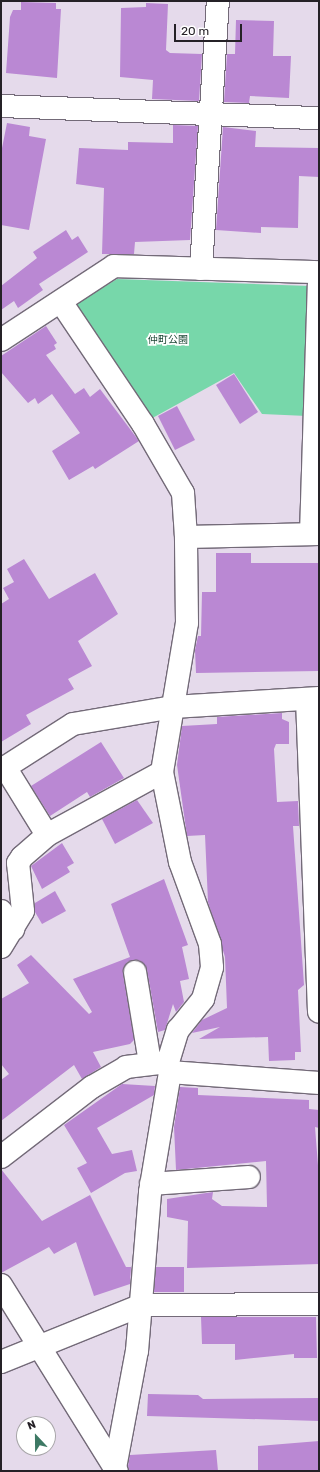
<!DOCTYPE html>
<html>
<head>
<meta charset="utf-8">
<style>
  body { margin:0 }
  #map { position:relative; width:320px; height:1472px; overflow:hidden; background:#e5daeb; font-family:Rubik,"Noto Sans JP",sans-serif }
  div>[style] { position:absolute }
  .green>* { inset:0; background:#77d7aa }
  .building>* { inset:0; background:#ba88d3 }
  .roads { filter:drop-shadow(1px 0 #736a78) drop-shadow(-1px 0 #736a78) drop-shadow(0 1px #736a78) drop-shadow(0 -1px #736a78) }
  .minor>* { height:22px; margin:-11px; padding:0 11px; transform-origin:11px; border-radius:11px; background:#fff }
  span { translate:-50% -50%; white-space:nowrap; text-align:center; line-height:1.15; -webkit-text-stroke:3.5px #fff; paint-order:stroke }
  .park-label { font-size:10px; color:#123f2c }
  .frame { position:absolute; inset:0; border:2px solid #252127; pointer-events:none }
  .north { position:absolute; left:16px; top:1416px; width:40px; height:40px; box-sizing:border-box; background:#fff; border:1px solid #a8a6a9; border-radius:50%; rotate:338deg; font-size:11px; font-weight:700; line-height:16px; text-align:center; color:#252127 }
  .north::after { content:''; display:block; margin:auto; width:14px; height:18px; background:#3d7964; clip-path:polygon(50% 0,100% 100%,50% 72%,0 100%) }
  .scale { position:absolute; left:174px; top:24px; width:68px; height:18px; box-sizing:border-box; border:2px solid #252127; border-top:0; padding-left:5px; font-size:12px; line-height:14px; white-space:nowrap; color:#252127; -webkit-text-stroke:3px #fff; paint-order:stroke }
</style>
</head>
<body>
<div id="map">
  <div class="green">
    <div style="clip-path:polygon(117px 279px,309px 286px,307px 416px,262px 414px,234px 373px,147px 421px,76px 304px)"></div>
  </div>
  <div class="building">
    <div style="clip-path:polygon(21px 2px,56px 3px,56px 9px,61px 9px,57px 78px,6px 73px,10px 17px,13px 10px,21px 10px)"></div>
    <div style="clip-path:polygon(146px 3px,168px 4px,166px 50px,170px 53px,202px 54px,199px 101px,152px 99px,153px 80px,120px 77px,121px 8px,146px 7px)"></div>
    <div style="clip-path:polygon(236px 20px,274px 21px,273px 56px,291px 56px,289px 98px,250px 96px,249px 103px,224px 102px,227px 54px,235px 54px)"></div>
    <div style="clip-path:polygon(7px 123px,30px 127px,29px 136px,46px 139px,29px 230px,1px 225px,1px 153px)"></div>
    <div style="clip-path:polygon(173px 125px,198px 126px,190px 240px,135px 242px,134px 254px,102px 254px,104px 188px,76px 184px,79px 148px,128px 150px,128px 142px,173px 143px)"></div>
    <div style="clip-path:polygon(223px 127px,256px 131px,255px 147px,319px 148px,319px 177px,299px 176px,298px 228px,261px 227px,261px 233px,216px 230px)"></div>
    <div style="clip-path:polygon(66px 230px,72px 240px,78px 236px,88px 252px,39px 284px,43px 290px,18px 308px,14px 301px,1px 310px,1px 286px,37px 258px,33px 252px)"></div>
    <div style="clip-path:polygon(46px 326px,57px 343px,54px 345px,56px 349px,46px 355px,75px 394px,84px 388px,90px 397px,100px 389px,139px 441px,95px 469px,93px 466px,69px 480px,52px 451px,80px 433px,52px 394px,38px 404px,35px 398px,28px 403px,1px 372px,1px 356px)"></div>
    <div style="clip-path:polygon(234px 374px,258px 412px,240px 424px,216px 385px)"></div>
    <div style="clip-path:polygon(177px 406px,195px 440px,175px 450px,158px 416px)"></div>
    <div style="clip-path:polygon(216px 553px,251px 553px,251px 563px,319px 563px,319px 671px,196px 673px,195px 650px,198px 636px,201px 636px,202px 592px,216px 592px)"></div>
    <div style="clip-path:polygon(24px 559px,49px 599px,95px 573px,118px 614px,78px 641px,92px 666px,68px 679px,74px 689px,26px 715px,31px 724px,1px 742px,1px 604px,9px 599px,3px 588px,14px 582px,7px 569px)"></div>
    <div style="clip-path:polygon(282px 713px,282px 719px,289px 722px,289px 744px,276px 744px,274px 749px,277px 802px,298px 801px,299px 826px,293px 826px,304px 985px,298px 990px,301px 1052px,295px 1052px,295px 1060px,269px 1061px,268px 1037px,199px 1039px,220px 1027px,192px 1033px,202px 1020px,227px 1008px,225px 957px,208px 902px,205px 835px,187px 836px,177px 765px,182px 726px,217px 724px,217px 717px)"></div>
    <div style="clip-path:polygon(101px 742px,124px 778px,90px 797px,87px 792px,50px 816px,31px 786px)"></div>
    <div style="clip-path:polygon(137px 800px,153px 823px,115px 844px,102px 819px)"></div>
    <div style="clip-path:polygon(62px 843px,74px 863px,67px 867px,70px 872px,42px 889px,31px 866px)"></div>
    <div style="clip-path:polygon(164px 879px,188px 945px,182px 947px,189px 979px,180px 981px,184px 1002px,176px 1012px,173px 1004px,165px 1030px,158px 1032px,147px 970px,139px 960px,127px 962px,123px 974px,134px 1040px,130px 1044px,93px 1052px,101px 1067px,82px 1079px,74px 1065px,1px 1121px,1px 1080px,9px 1074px,1px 1064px,1px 999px,29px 983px,17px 965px,31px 955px,89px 1014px,92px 1012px,73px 979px,130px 957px,111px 904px)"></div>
    <div style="clip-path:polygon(55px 891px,66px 911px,42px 924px,35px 912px,35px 903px)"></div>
    <div style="clip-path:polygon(122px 1084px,155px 1086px,154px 1095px,97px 1128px,112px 1154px,132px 1150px,137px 1171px,125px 1173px,91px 1193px,77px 1168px,87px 1163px,64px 1125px)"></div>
    <div style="clip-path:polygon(180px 1087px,198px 1088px,198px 1095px,309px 1100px,309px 1109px,319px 1110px,319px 1128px,315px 1127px,319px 1178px,319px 1264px,187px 1268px,188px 1221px,167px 1217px,167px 1199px,213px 1192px,212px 1199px,222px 1206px,267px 1207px,266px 1161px,176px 1170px,174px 1127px)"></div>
    <div style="clip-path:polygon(1px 1169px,42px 1221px,90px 1195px,126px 1267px,131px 1267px,130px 1284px,94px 1296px,76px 1242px,54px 1254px,49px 1247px,1px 1273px)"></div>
    <div style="clip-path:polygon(156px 1267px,184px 1267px,184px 1292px,154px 1292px)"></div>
    <div style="clip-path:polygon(201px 1317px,316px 1317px,317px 1358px,294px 1358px,294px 1354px,235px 1360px,235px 1344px,202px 1344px)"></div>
    <div style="clip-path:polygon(148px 1394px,198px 1395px,203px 1399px,319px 1398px,319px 1421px,147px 1416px)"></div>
    <div style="clip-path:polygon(319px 1441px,319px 1471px,258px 1471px,258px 1446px)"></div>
    <div style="clip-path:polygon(216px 1450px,218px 1471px,129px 1471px,128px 1466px,130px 1455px)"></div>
  </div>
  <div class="roads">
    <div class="minor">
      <div style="left:1px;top:106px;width:318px;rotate:2.2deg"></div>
      <div style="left:201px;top:269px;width:269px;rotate:-86.4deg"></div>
      <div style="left:61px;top:302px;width:147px;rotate:56.1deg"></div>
      <div style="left:143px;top:424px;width:80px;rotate:59.9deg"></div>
      <div style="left:183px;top:493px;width:44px;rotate:86.1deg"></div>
      <div style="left:1px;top:340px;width:135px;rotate:-33.2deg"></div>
      <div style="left:114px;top:266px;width:205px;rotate:1.7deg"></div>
      <div style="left:311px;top:534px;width:249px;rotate:-88.2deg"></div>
      <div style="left:307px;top:699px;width:313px;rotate:87.8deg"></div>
      <div style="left:5px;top:767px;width:80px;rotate:58.3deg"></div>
      <div style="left:1px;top:770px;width:85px;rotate:-32.6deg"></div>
      <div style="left:73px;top:724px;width:101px;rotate:-9.6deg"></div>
      <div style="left:173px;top:707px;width:146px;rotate:-3.5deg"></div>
      <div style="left:1px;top:911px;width:22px;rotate:56deg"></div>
      <div style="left:1px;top:947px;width:42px;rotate:-58.6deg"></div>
      <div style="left:23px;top:911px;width:48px;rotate:-95.9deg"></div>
      <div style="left:18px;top:863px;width:7px;rotate:-56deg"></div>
      <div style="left:22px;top:857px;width:33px;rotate:-41deg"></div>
      <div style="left:47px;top:835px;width:131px;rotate:-28.7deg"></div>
      <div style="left:135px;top:972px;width:92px;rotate:80.6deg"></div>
      <div style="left:170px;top:1072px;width:149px;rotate:4.2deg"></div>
      <div style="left:1px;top:1157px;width:115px;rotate:-37.6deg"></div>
      <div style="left:92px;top:1087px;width:39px;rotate:-30deg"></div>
      <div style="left:126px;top:1067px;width:42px;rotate:-6.8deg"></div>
      <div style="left:151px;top:1184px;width:98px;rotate:-4.1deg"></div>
      <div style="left:1px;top:1285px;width:219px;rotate:58.1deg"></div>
      <div style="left:1px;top:1362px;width:152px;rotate:-22deg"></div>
      <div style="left:142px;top:1305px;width:177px;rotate:-0.3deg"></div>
      <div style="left:115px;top:1468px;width:119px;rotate:-79.4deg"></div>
      <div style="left:137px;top:1351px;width:160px;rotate:-85.3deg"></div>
      <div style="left:150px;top:1192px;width:122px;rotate:-80.5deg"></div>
      <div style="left:170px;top:1072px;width:10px;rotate:-101deg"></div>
      <div style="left:168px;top:1062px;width:34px;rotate:-73deg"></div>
      <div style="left:178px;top:1030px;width:40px;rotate:-51deg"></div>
      <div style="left:203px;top:999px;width:33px;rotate:-74deg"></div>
      <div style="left:212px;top:967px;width:23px;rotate:-95deg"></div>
      <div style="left:210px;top:944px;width:87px;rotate:-110.1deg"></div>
      <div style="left:180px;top:862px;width:92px;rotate:-101.3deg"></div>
      <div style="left:162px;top:772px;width:151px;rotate:-80.5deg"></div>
      <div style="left:187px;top:623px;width:86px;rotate:-90.7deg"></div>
      <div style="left:186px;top:537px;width:133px;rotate:-1.3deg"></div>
    </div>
  </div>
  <div class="park-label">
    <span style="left:168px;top:341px">仲町公園</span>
  </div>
  <div class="frame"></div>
  <div class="north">N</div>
  <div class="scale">20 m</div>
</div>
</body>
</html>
